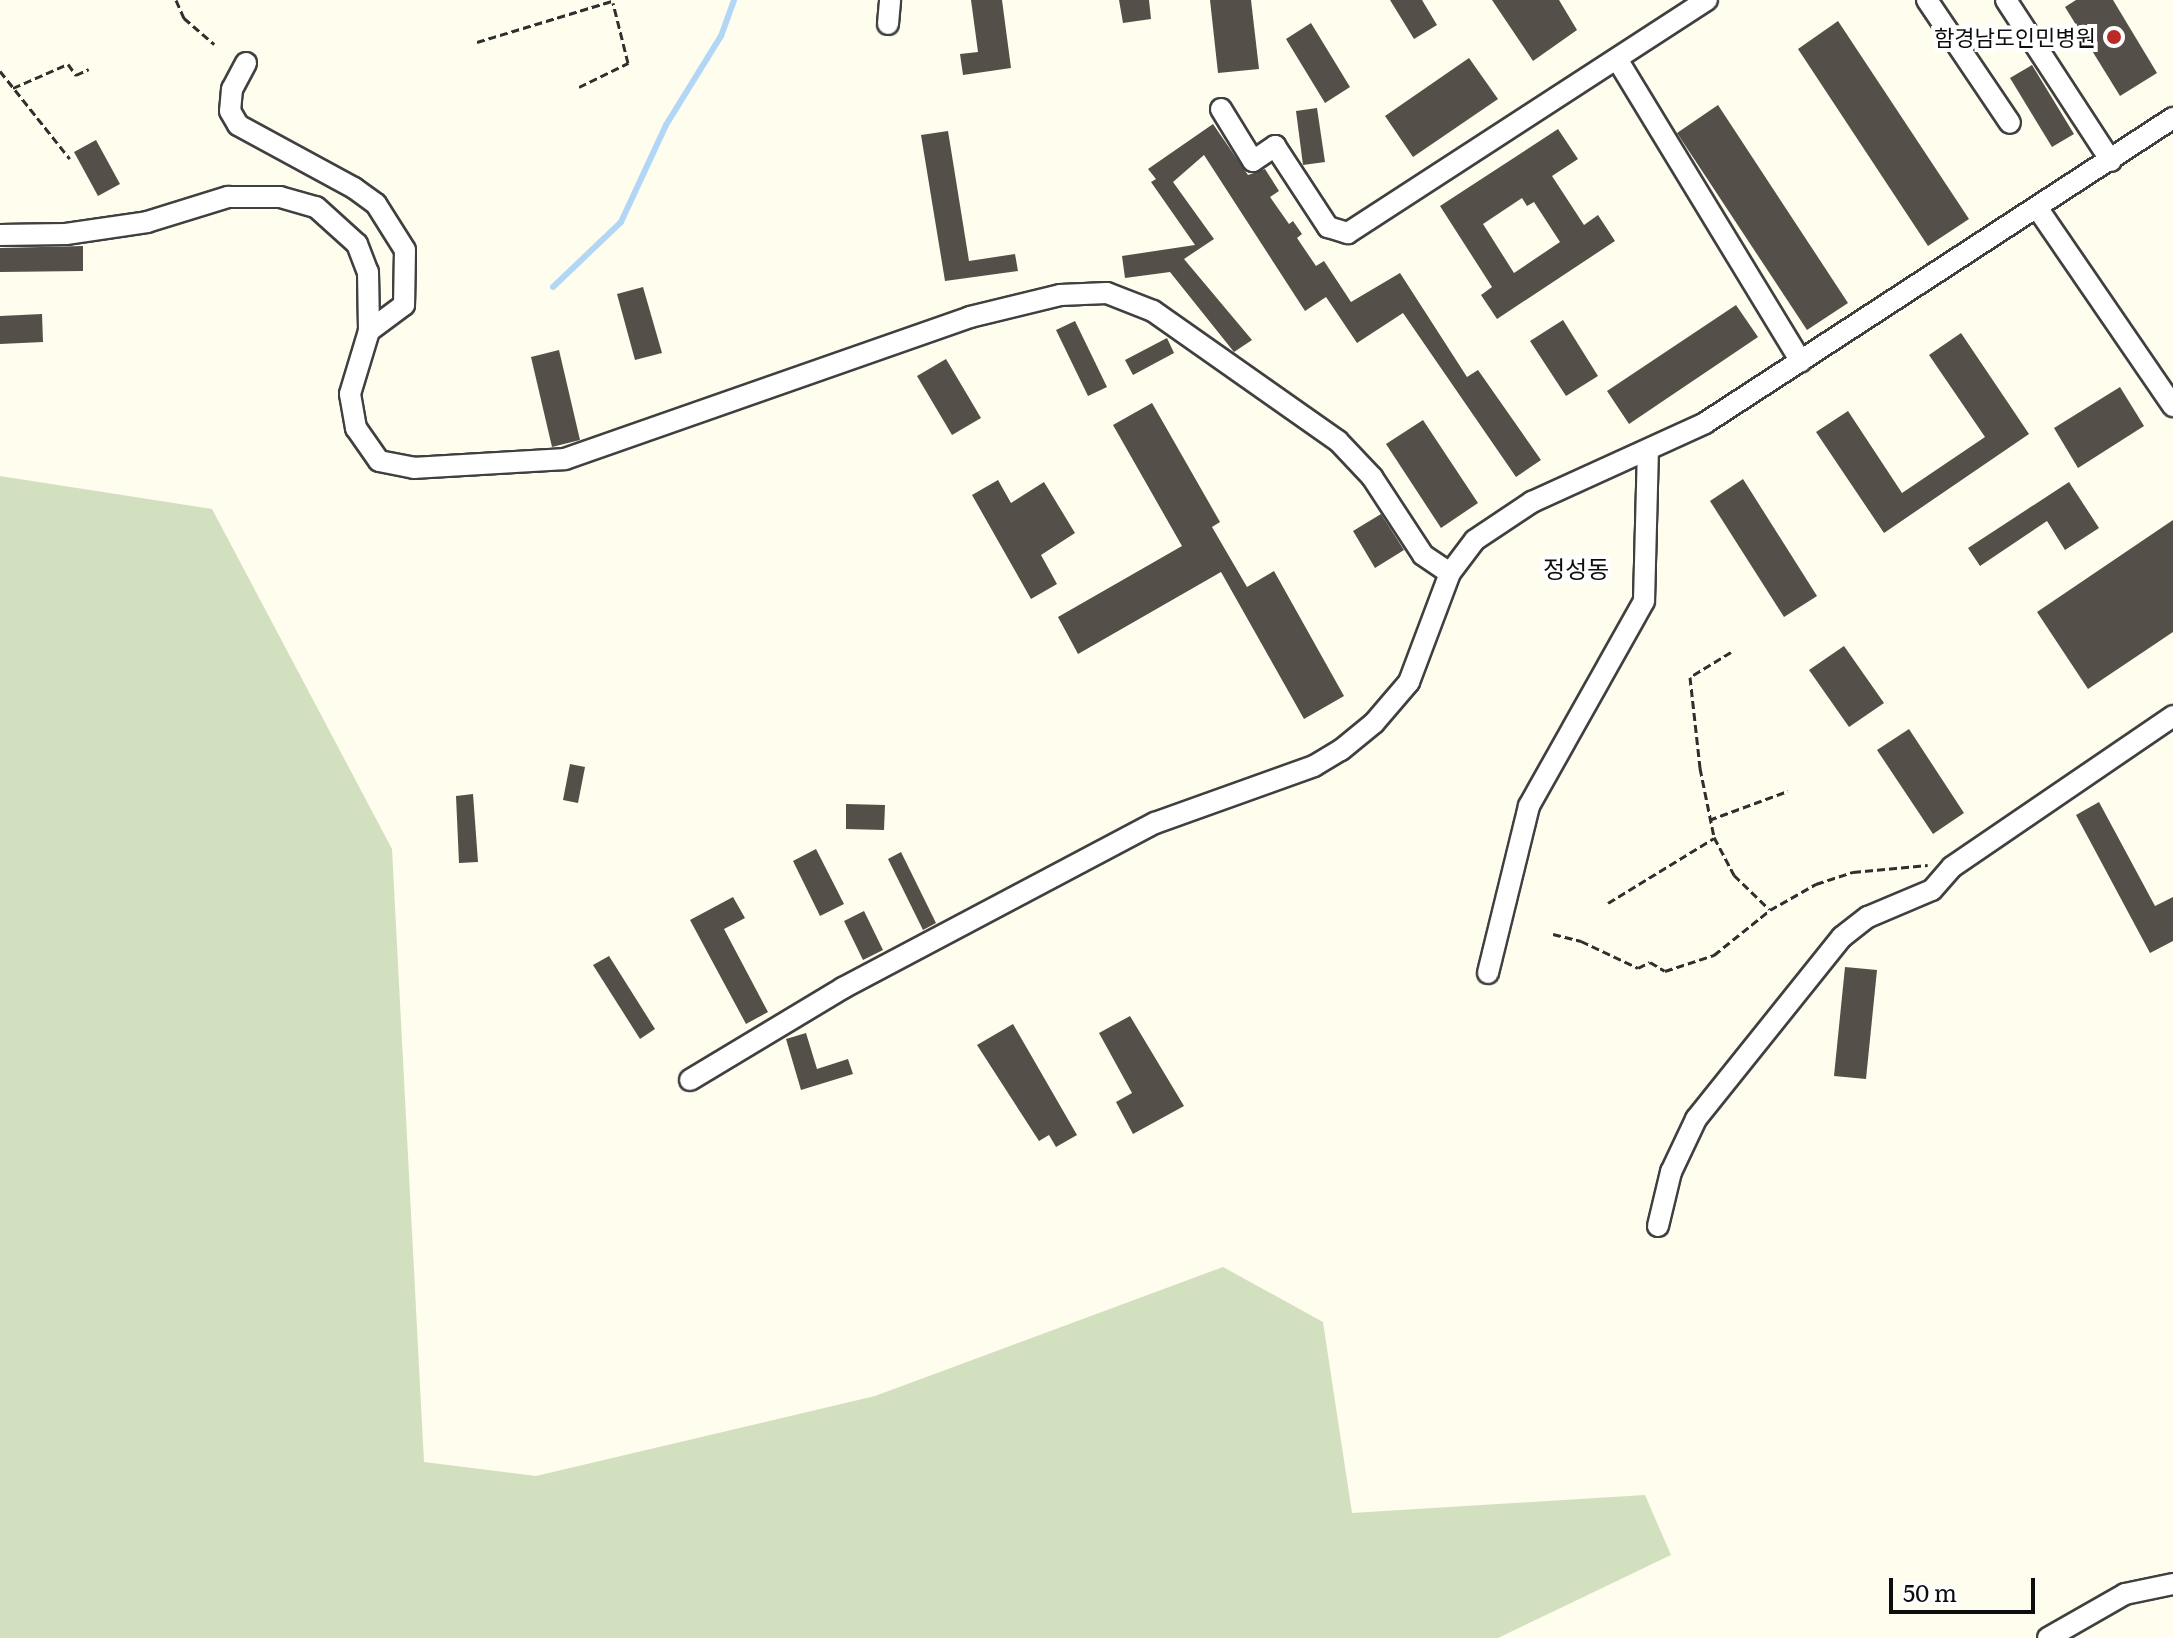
<!DOCTYPE html>
<html>
<head>
<meta charset="utf-8">
<style>
  body { margin:0 }
  #map { position:relative; width:2173px; height:1638px; overflow:hidden; background:#fffded; font-family:Literata,"Noto Sans KR",serif }
  div>[style] { position:absolute }
  .cemetery>* { inset:0; background:#d3e0bf }
  .stream>* { height:6px; margin:-3px; padding:0 3px; transform-origin:3px; border-radius:3px; background:#b2d7f6 }
  .building>* { inset:0; background:#554f49 }
  .path>* { height:3px; margin-top:-1.5px; transform-origin:0; background:repeating-linear-gradient(90deg,#2f2f2f 0 8px,transparent 0 12px) }
  .roads { filter:drop-shadow(2px 0 #404040) drop-shadow(-2px 0 #404040) drop-shadow(0 2px #404040) drop-shadow(0 -2px #404040) }
  .minor>* { height:20px; margin:-10px; padding:0 10px; transform-origin:10px; border-radius:10px; background:#fff }
  .dots>* { width:22px; height:22px; translate:-50% -50%; box-sizing:border-box; border:4px solid #fff; border-radius:50% }
  span { translate:-50% -50%; white-space:nowrap; text-align:center; line-height:1.15; -webkit-text-stroke:8px #fff; paint-order:stroke }
  .poi-label { font-size:22px; color:#0d0d0d }
  .right { translate:-100% -50%; text-align:right }
  .neighbourhood-label { font-size:24px; color:#0d0d0d }
  .scale { position:absolute; left:1889px; top:1578px; width:146px; height:36px; box-sizing:border-box; border:4px solid #0d0d0d; border-top:0; padding-left:10px; font-size:24px; line-height:28px; white-space:nowrap; color:#0d0d0d; -webkit-text-stroke:6px #fff; paint-order:stroke }
</style>
</head>
<body>
<div id="map">
  <div class="cemetery">
    <div style="clip-path:polygon(0 476px,212px 509px,392px 849px,424px 1462px,536px 1476px,875px 1396px,1223px 1267px,1323px 1322px,1352px 1513px,1645px 1495px,1671px 1555px,1498px 1638px,0 1638px)"></div>
  </div>
  <div class="stream">
    <div style="left:553px;top:287px;width:94px;rotate:-43.7deg"></div>
    <div style="left:621px;top:222px;width:107px;rotate:-65.1deg"></div>
    <div style="left:666px;top:125px;width:105px;rotate:-58.3deg"></div>
    <div style="left:721px;top:36px;width:38px;rotate:-70deg"></div>
  </div>
  <div class="building">
    <div style="clip-path:polygon(971px 0,1002px 0,1011px 68px,963px 75px,960px 54px,978px 52px)"></div>
    <div style="clip-path:polygon(1119px 0,1149px 0,1151px 19px,1123px 23px)"></div>
    <div style="clip-path:polygon(1210px 0,1251px 0,1259px 69px,1218px 73px)"></div>
    <div style="clip-path:polygon(1390px 0,1422px 0,1437px 25px,1414px 39px)"></div>
    <div style="clip-path:polygon(1492px 0,1559px 0,1577px 30px,1533px 61px)"></div>
    <div style="clip-path:polygon(2076px 0,2113px 0,2157px 73px,2120px 96px,2065px 7px)"></div>
    <div style="clip-path:polygon(1838px 21px,1969px 219px,1928px 246px,1798px 49px)"></div>
    <div style="clip-path:polygon(1311px 23px,1350px 87px,1325px 103px,1286px 39px)"></div>
    <div style="clip-path:polygon(1469px 58px,1498px 99px,1413px 157px,1385px 116px)"></div>
    <div style="clip-path:polygon(2032px 65px,2074px 134px,2052px 147px,2010px 78px)"></div>
    <div style="clip-path:polygon(1718px 105px,1848px 303px,1807px 330px,1677px 133px)"></div>
    <div style="clip-path:polygon(1317px 108px,1325px 162px,1303px 165px,1296px 111px)"></div>
    <div style="clip-path:polygon(1213px 124px,1248px 175px,1265px 169px,1279px 191px,1270px 197px,1289px 224px,1293px 221px,1302px 234px,1297px 238px,1316px 266px,1324px 261px,1351px 302px,1400px 273px,1467px 377px,1478px 370px,1541px 460px,1516px 477px,1403px 313px,1357px 343px,1326px 297px,1305px 311px,1204px 155px,1173px 182px,1214px 239px,1184px 259px,1252px 340px,1234px 352px,1170px 272px,1125px 278px,1122px 256px,1195px 245px,1151px 182px,1156px 179px,1148px 169px)"></div>
    <div style="clip-path:polygon(evenodd,1558px 129px,1578px 159px,1552px 176px,1584px 225px,1598px 215px,1615px 241px,1497px 319px,1481px 295px,1492px 287px,1440px 206px,1558px 129px,1522px 198px,1527px 206px,1534px 202px,1560px 242px,1514px 273px,1483px 224px,1522px 198px)"></div>
    <div style="clip-path:polygon(948px 131px,969px 261px,1015px 254px,1018px 271px,945px 281px,921px 135px)"></div>
    <div style="clip-path:polygon(96px 140px,120px 184px,98px 196px,74px 152px)"></div>
    <div style="clip-path:polygon(83px 246px,83px 271px,0 272px,0 248px)"></div>
    <div style="clip-path:polygon(643px 287px,662px 353px,635px 360px,617px 294px)"></div>
    <div style="clip-path:polygon(1736px 305px,1758px 337px,1629px 424px,1607px 391px)"></div>
    <div style="clip-path:polygon(42px 314px,43px 342px,0 344px,0 316px)"></div>
    <div style="clip-path:polygon(1563px 320px,1598px 376px,1566px 396px,1530px 341px)"></div>
    <div style="clip-path:polygon(1075px 321px,1107px 387px,1088px 396px,1056px 330px)"></div>
    <div style="clip-path:polygon(1961px 333px,2029px 434px,1884px 533px,1816px 432px,1848px 411px,1902px 493px,1985px 437px,1929px 355px)"></div>
    <div style="clip-path:polygon(1167px 338px,1174px 353px,1133px 375px,1125px 360px)"></div>
    <div style="clip-path:polygon(559px 350px,580px 440px,552px 447px,531px 357px)"></div>
    <div style="clip-path:polygon(946px 359px,981px 418px,952px 435px,917px 376px)"></div>
    <div style="clip-path:polygon(2120px 387px,2144px 426px,2078px 468px,2054px 428px)"></div>
    <div style="clip-path:polygon(1152px 403px,1220px 522px,1212px 527px,1247px 587px,1274px 571px,1344px 696px,1304px 719px,1221px 572px,1078px 654px,1058px 617px,1182px 546px,1113px 425px)"></div>
    <div style="clip-path:polygon(1423px 420px,1478px 503px,1441px 528px,1386px 444px)"></div>
    <div style="clip-path:polygon(1743px 479px,1817px 596px,1784px 617px,1710px 501px)"></div>
    <div style="clip-path:polygon(998px 480px,1011px 503px,1044px 482px,1075px 533px,1041px 555px,1057px 584px,1031px 599px,972px 495px)"></div>
    <div style="clip-path:polygon(2069px 482px,2099px 528px,2065px 550px,2047px 521px,1980px 566px,1968px 548px)"></div>
    <div style="clip-path:polygon(1381px 514px,1404px 550px,1375px 568px,1353px 531px)"></div>
    <div style="clip-path:polygon(2173px 520px,2173px 632px,2088px 689px,2037px 612px)"></div>
    <div style="clip-path:polygon(1844px 646px,1884px 703px,1849px 727px,1809px 670px)"></div>
    <div style="clip-path:polygon(1909px 729px,1964px 813px,1933px 834px,1877px 750px)"></div>
    <div style="clip-path:polygon(570px 764px,585px 767px,578px 803px,563px 800px)"></div>
    <div style="clip-path:polygon(473px 794px,478px 862px,459px 863px,456px 796px)"></div>
    <div style="clip-path:polygon(2099px 802px,2155px 906px,2173px 897px,2173px 941px,2150px 953px,2076px 815px)"></div>
    <div style="clip-path:polygon(846px 804px,885px 805px,884px 830px,846px 829px)"></div>
    <div style="clip-path:polygon(816px 849px,844px 904px,820px 916px,793px 861px)"></div>
    <div style="clip-path:polygon(901px 852px,936px 923px,923px 930px,888px 859px)"></div>
    <div style="clip-path:polygon(733px 897px,745px 918px,724px 929px,768px 1012px,746px 1024px,690px 920px)"></div>
    <div style="clip-path:polygon(864px 911px,883px 950px,863px 960px,844px 921px)"></div>
    <div style="clip-path:polygon(609px 956px,655px 1029px,640px 1039px,593px 965px)"></div>
    <div style="clip-path:polygon(1845px 967px,1877px 970px,1866px 1079px,1834px 1076px)"></div>
    <div style="clip-path:polygon(1130px 1016px,1184px 1106px,1133px 1134px,1116px 1102px,1132px 1093px,1099px 1033px)"></div>
    <div style="clip-path:polygon(1013px 1024px,1077px 1135px,1056px 1147px,1049px 1135px,1039px 1141px,977px 1045px)"></div>
    <div style="clip-path:polygon(806px 1033px,817px 1069px,848px 1059px,853px 1074px,801px 1090px,786px 1039px)"></div>
  </div>
  <div class="path">
    <div style="left:176px;top:0;width:20px;rotate:66deg"></div>
    <div style="left:184px;top:18px;width:40px;rotate:41deg"></div>
    <div style="left:477px;top:42px;width:141px;rotate:-16.9deg"></div>
    <div style="left:0;top:71px;width:112px;rotate:51.5deg"></div>
    <div style="left:579px;top:87px;width:55px;rotate:-26.1deg"></div>
    <div style="left:628px;top:63px;width:62px;rotate:-104deg"></div>
    <div style="left:13px;top:88px;width:60px;rotate:-23.6deg"></div>
    <div style="left:68px;top:64px;width:14px;rotate:54deg"></div>
    <div style="left:76px;top:75px;width:14px;rotate:-25deg"></div>
    <div style="left:1731px;top:652px;width:48px;rotate:148.6deg"></div>
    <div style="left:1690px;top:677px;width:92px;rotate:83.7deg"></div>
    <div style="left:1700px;top:768px;width:70px;rotate:78.5deg"></div>
    <div style="left:1714px;top:837px;width:43px;rotate:62.2deg"></div>
    <div style="left:1734px;top:875px;width:49px;rotate:44.2deg"></div>
    <div style="left:1709px;top:820px;width:84px;rotate:-20.2deg"></div>
    <div style="left:1608px;top:903px;width:124px;rotate:-31.5deg"></div>
    <div style="left:1553px;top:934px;width:29px;rotate:14deg"></div>
    <div style="left:1581px;top:941px;width:63px;rotate:25.3deg"></div>
    <div style="left:1638px;top:968px;width:13px;rotate:-27deg"></div>
    <div style="left:1650px;top:962px;width:17px;rotate:31deg"></div>
    <div style="left:1665px;top:971px;width:52px;rotate:-18.1deg"></div>
    <div style="left:1714px;top:955px;width:72px;rotate:-38.8deg"></div>
    <div style="left:1770px;top:910px;width:53px;rotate:-29.5deg"></div>
    <div style="left:1816px;top:884px;width:39px;rotate:-18deg"></div>
    <div style="left:1853px;top:872px;width:75px;rotate:-5.3deg"></div>
  </div>
  <div class="roads">
    <div class="minor">
      <div style="left:1927px;top:0;width:148px;rotate:56deg"></div>
      <div style="left:2006px;top:0;width:192px;rotate:56.9deg"></div>
      <div style="left:888px;top:24px;width:24px;rotate:-85deg"></div>
      <div style="left:1617px;top:59px;width:354px;rotate:58.7deg"></div>
      <div style="left:246px;top:63px;width:30px;rotate:118deg"></div>
      <div style="left:232px;top:89px;width:22px;rotate:95deg"></div>
      <div style="left:230px;top:111px;width:16px;rotate:60deg"></div>
      <div style="left:238px;top:125px;width:132px;rotate:28.5deg"></div>
      <div style="left:354px;top:188px;width:27px;rotate:36deg"></div>
      <div style="left:376px;top:204px;width:54px;rotate:57.8deg"></div>
      <div style="left:405px;top:250px;width:55px;rotate:91deg"></div>
      <div style="left:404px;top:305px;width:44px;rotate:143.4deg"></div>
      <div style="left:1221px;top:109px;width:61px;rotate:58.4deg"></div>
      <div style="left:1253px;top:161px;width:27px;rotate:-34deg"></div>
      <div style="left:1275px;top:146px;width:97px;rotate:56.8deg"></div>
      <div style="left:1328px;top:227px;width:21px;rotate:17deg"></div>
      <div style="left:1348px;top:233px;width:428px;rotate:-33deg"></div>
      <div style="left:2038px;top:209px;width:239px;rotate:55.6deg"></div>
      <div style="left:0;top:235px;width:66px;rotate:-0.9deg"></div>
      <div style="left:66px;top:234px;width:82px;rotate:-8.4deg"></div>
      <div style="left:147px;top:222px;width:85px;rotate:-17.2deg"></div>
      <div style="left:228px;top:197px;width:52px"></div>
      <div style="left:280px;top:197px;width:37px;rotate:16deg"></div>
      <div style="left:316px;top:207px;width:55px;rotate:42.1deg"></div>
      <div style="left:357px;top:244px;width:30px;rotate:69deg"></div>
      <div style="left:368px;top:272px;width:59px;rotate:89deg"></div>
      <div style="left:369px;top:331px;width:66px;rotate:106.8deg"></div>
      <div style="left:350px;top:394px;width:35px;rotate:80deg"></div>
      <div style="left:356px;top:428px;width:40px;rotate:55.1deg"></div>
      <div style="left:379px;top:461px;width:36px;rotate:11deg"></div>
      <div style="left:414px;top:468px;width:151px;rotate:-3.4deg"></div>
      <div style="left:565px;top:459px;width:429px;rotate:-19.3deg"></div>
      <div style="left:970px;top:317px;width:93px;rotate:-13.7deg"></div>
      <div style="left:1060px;top:295px;width:47px;rotate:-2.4deg"></div>
      <div style="left:1107px;top:293px;width:49px;rotate:21.4deg"></div>
      <div style="left:1153px;top:311px;width:226px;rotate:35.1deg"></div>
      <div style="left:1338px;top:441px;width:50px;rotate:46.6deg"></div>
      <div style="left:1372px;top:477px;width:93px;rotate:56.8deg"></div>
      <div style="left:1423px;top:555px;width:32px;rotate:34deg"></div>
      <div style="left:1488px;top:973px;width:172px;rotate:-76.2deg"></div>
      <div style="left:1529px;top:806px;width:235px;rotate:-60.7deg"></div>
      <div style="left:1644px;top:601px;width:150px;rotate:-88.5deg"></div>
      <div style="left:690px;top:1080px;width:179px;rotate:-31deg"></div>
      <div style="left:843px;top:988px;width:353px;rotate:-27.9deg"></div>
      <div style="left:1155px;top:823px;width:169px;rotate:-19.7deg"></div>
      <div style="left:1314px;top:766px;width:31px;rotate:-31deg"></div>
      <div style="left:1341px;top:750px;width:43px;rotate:-39.3deg"></div>
      <div style="left:1374px;top:723px;width:54px;rotate:-49.5deg"></div>
      <div style="left:1409px;top:682px;width:116px;rotate:-69.4deg"></div>
      <div style="left:1450px;top:573px;width:41px;rotate:-52.9deg"></div>
      <div style="left:1475px;top:540px;width:69px;rotate:-33.7deg"></div>
      <div style="left:1532px;top:502px;width:190px;rotate:-24.5deg"></div>
      <div style="left:1705px;top:423px;width:559px;rotate:-33.09deg"></div>
      <div style="left:1658px;top:1226px;width:56px;rotate:-76.5deg"></div>
      <div style="left:1671px;top:1172px;width:59px;rotate:-64.7deg"></div>
      <div style="left:1696px;top:1119px;width:233px;rotate:-51.3deg"></div>
      <div style="left:1842px;top:937px;width:33px;rotate:-38deg"></div>
      <div style="left:1868px;top:917px;width:69px;rotate:-22.9deg"></div>
      <div style="left:1932px;top:890px;width:30px;rotate:-49deg"></div>
      <div style="left:1952px;top:867px;width:268px;rotate:-34.3deg"></div>
      <div style="left:2048px;top:1638px;width:89px;rotate:-29.7deg"></div>
      <div style="left:2125px;top:1594px;width:49px;rotate:-11.8deg"></div>
    </div>
  </div>
  <div class="dots">
    <div style="left:2114px;top:37px;background:#bc2a26"></div>
  </div>
  <div class="poi-label">
    <span class="right" style="left:2096px;top:37px">함경남도인민병원</span>
  </div>
  <div class="neighbourhood-label">
    <span style="left:1576px;top:568px">정성동</span>
  </div>
  <div class="scale">50 m</div>
</div>
</body>
</html>
